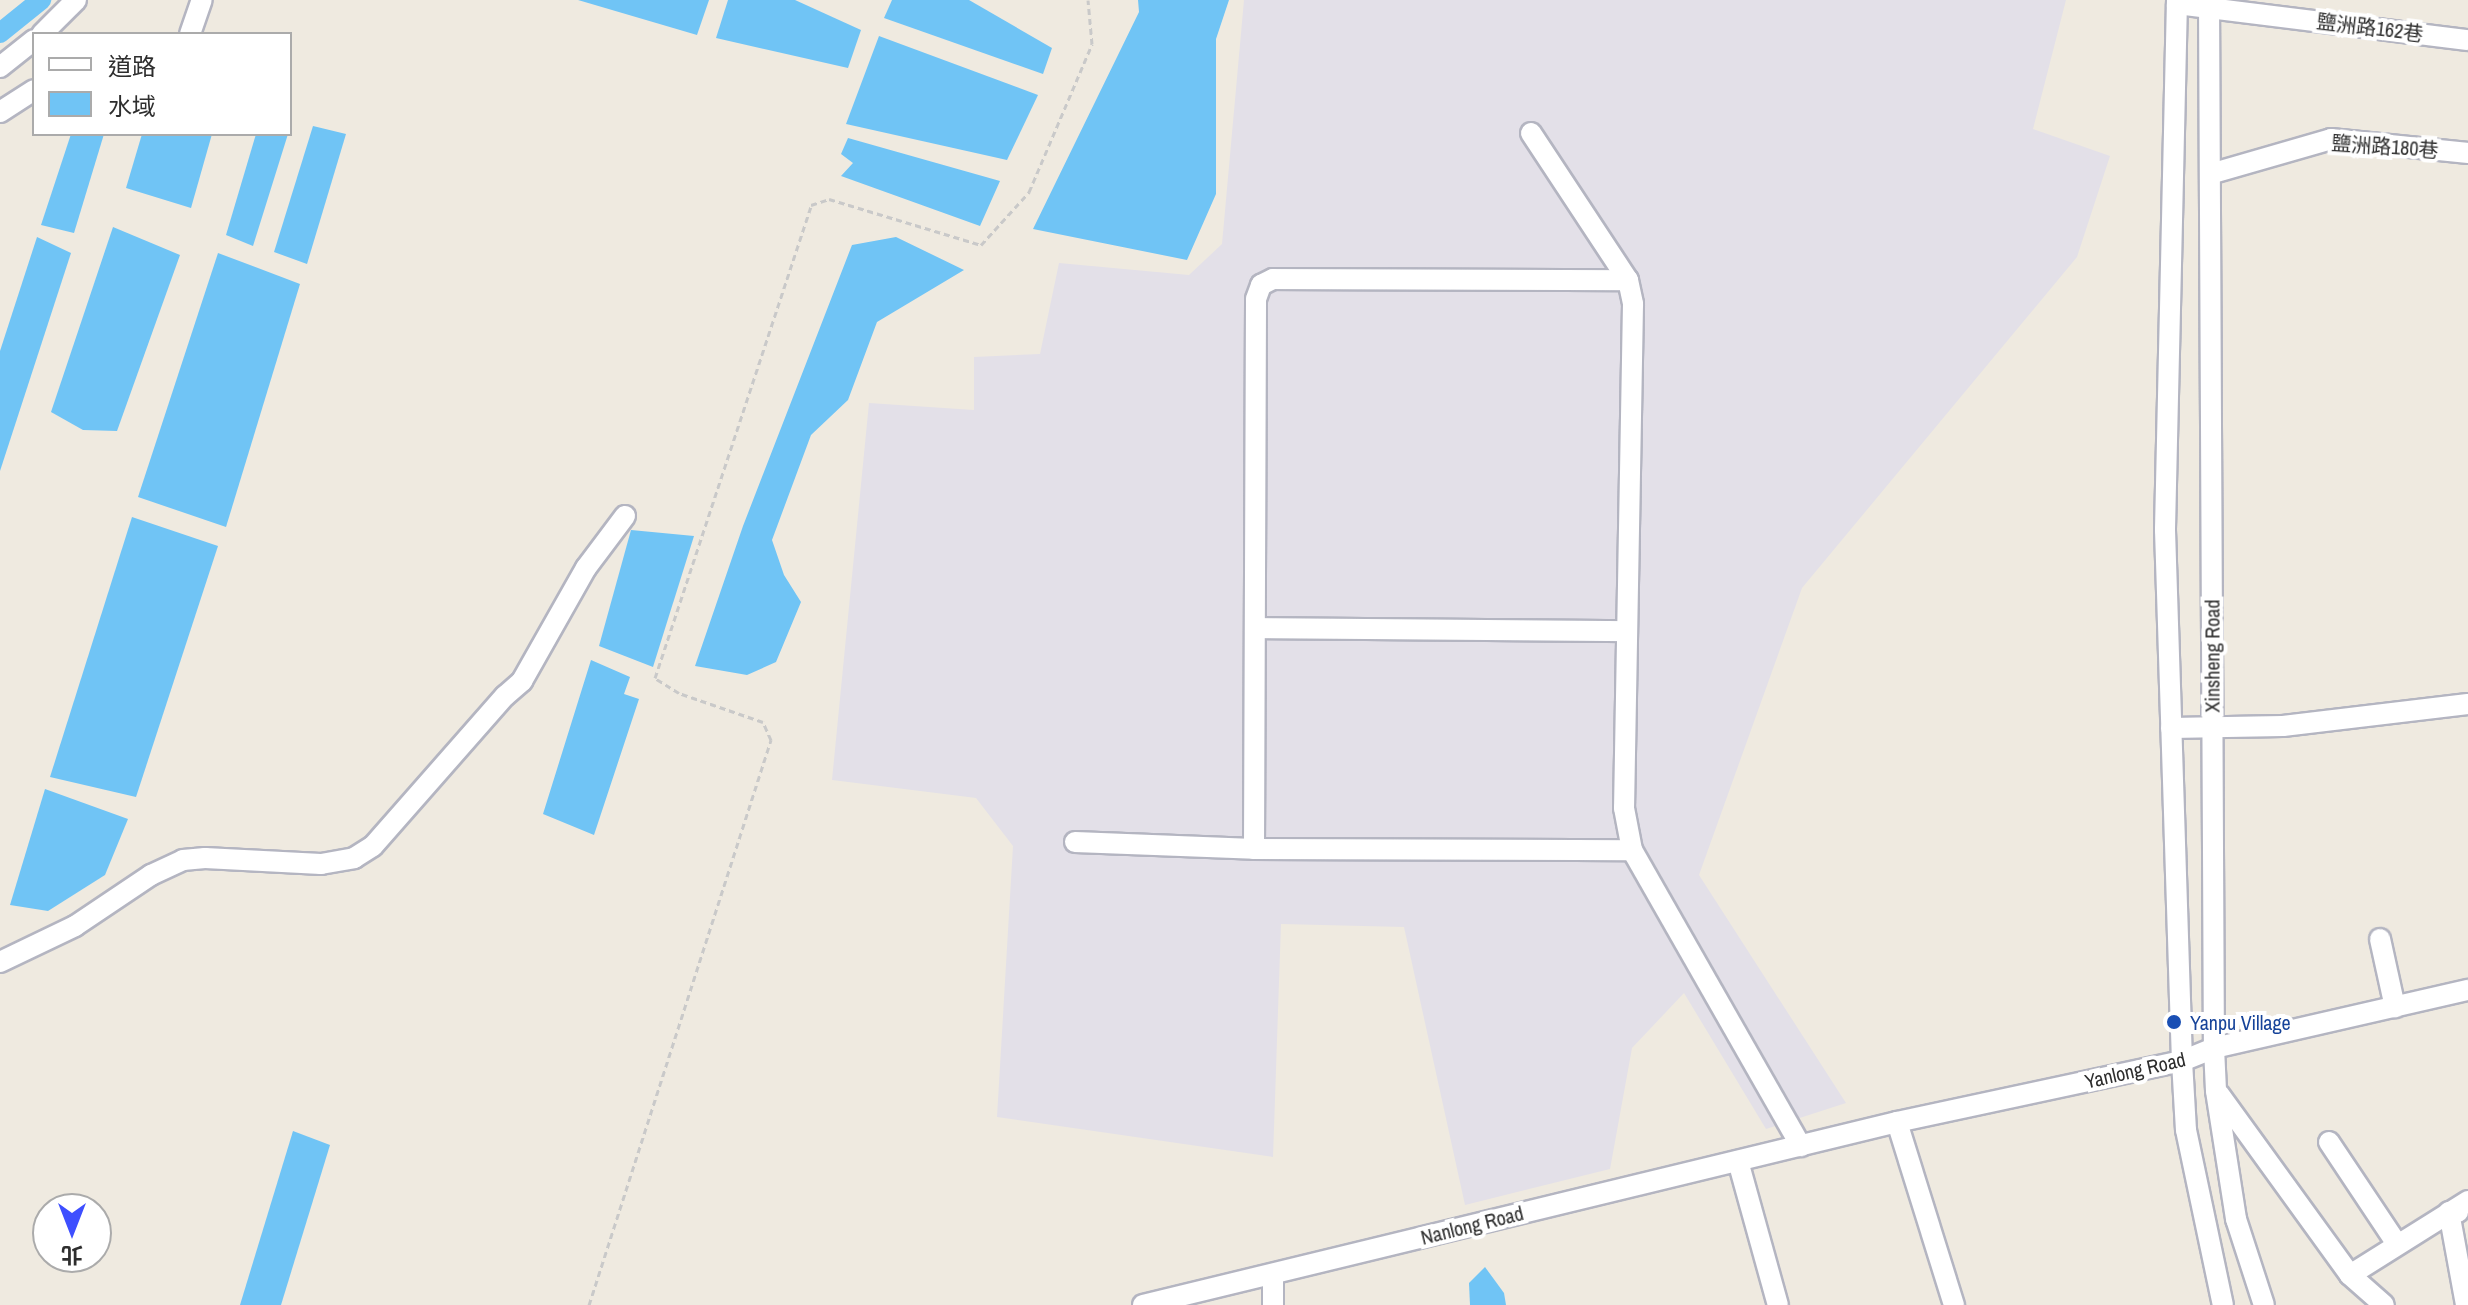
<!DOCTYPE html>
<html>
<head>
<meta charset="utf-8">
<style>
  body { margin:0 }
  #map { position:relative; width:2468px; height:1305px; overflow:hidden; background:#efeae0; font-family:"Archivo Narrow","Noto Sans TC",sans-serif }
  div>[style] { position:absolute }
  .industrial>* { inset:0; background:#e3e0e8 }
  .water>* { inset:0; background:#70c4f5 }
  .canal>* { height:20px; margin:-10px; padding:0 10px; transform-origin:10px; border-radius:10px; background:#70c4f5 }
  .path>* { height:3px; margin-top:-1.5px; transform-origin:0; background:repeating-linear-gradient(90deg,#c9c9c9 0 6px,transparent 0 10px) }
  .roads { filter:drop-shadow(2px 0 #b4b5c1) drop-shadow(-2px 0 #b4b5c1) drop-shadow(0 2px #b4b5c1) drop-shadow(0 -2px #b4b5c1) }
  .minor>* { height:20px; margin:-10px; padding:0 10px; transform-origin:10px; border-radius:10px; background:#fff }
  .dots>* { width:22px; height:22px; translate:-50% -50%; box-sizing:border-box; border:4px solid #fff; border-radius:50% }
  span { translate:-50% -50%; white-space:nowrap; text-align:center; line-height:1.15; -webkit-text-stroke:8px #fff; paint-order:stroke }
  .street-label { font-size:20px; color:#2e2e2e }
  .transit-label { font-size:20px; color:#164399 }
  .left { translate:0 -50%; text-align:left }
  .legend { position:absolute; left:32px; top:32px; width:260px; height:104px; box-sizing:border-box; background:#fff; border:2px solid #ababab; margin:0; padding:10px 14px; list-style:none; font-size:24px; color:#2e2e2e }
  .legend li { display:flex; align-items:center; gap:16px; height:40px }
  .legend b { width:40px; border:2px solid #ababab }
  .north { position:absolute; left:32px; top:1193px; width:80px; height:80px; box-sizing:border-box; background:#fff; border:2px solid #ababab; border-radius:50%; rotate:180deg; font-size:22px; font-weight:700; line-height:32px; text-align:center; color:#2e2e2e }
  .north::after { content:''; display:block; margin:auto; width:28px; height:36px; background:#3e4fff; clip-path:polygon(50% 0,100% 100%,50% 72%,0 100%) }
</style>
</head>
<body>
<div id="map">
  <div class="industrial">
    <div style="clip-path:polygon(1244px 0,2066px 0,2033px 129px,2110px 156px,2077px 257px,1802px 588px,1699px 875px,1846px 1103px,1766px 1129px,1684px 993px,1632px 1048px,1610px 1169px,1465px 1205px,1404px 927px,1281px 924px,1273px 1157px,997px 1117px,1013px 846px,976px 798px,832px 780px,869px 403px,974px 410px,974px 357px,1040px 354px,1059px 263px,1189px 275px,1222px 244px)"></div>
  </div>
  <div class="water">
    <div style="clip-path:polygon(578px 0,709px 0,697px 35px)"></div>
    <div style="clip-path:polygon(728px 0,795px 0,861px 30px,848px 68px,716px 38px)"></div>
    <div style="clip-path:polygon(892px 0,969px 0,1052px 48px,1043px 74px,884px 18px)"></div>
    <div style="clip-path:polygon(1138px 0,1229px 0,1216px 39px,1216px 194px,1187px 260px,1033px 229px,1139px 12px)"></div>
    <div style="clip-path:polygon(879px 36px,1038px 95px,1007px 160px,846px 124px)"></div>
    <div style="clip-path:polygon(313px 126px,346px 134px,307px 264px,274px 252px)"></div>
    <div style="clip-path:polygon(71px 134px,104px 134px,74px 233px,41px 225px)"></div>
    <div style="clip-path:polygon(142px 134px,212px 134px,191px 208px,126px 188px)"></div>
    <div style="clip-path:polygon(256px 134px,288px 134px,253px 246px,226px 235px)"></div>
    <div style="clip-path:polygon(848px 138px,1000px 181px,980px 226px,841px 176px,853px 163px,841px 154px)"></div>
    <div style="clip-path:polygon(113px 227px,180px 255px,117px 431px,83px 430px,51px 412px)"></div>
    <div style="clip-path:polygon(37px 237px,71px 253px,0 471px,0 351px)"></div>
    <div style="clip-path:polygon(896px 237px,964px 270px,877px 322px,848px 400px,811px 435px,772px 540px,784px 575px,801px 602px,776px 662px,747px 675px,695px 666px,743px 526px,852px 245px)"></div>
    <div style="clip-path:polygon(218px 253px,300px 284px,226px 527px,138px 497px)"></div>
    <div style="clip-path:polygon(132px 517px,218px 546px,136px 797px,50px 777px)"></div>
    <div style="clip-path:polygon(631px 530px,694px 536px,653px 667px,599px 646px)"></div>
    <div style="clip-path:polygon(591px 660px,630px 677px,624px 694px,639px 699px,594px 835px,543px 814px)"></div>
    <div style="clip-path:polygon(45px 789px,128px 819px,105px 875px,48px 911px,10px 905px)"></div>
    <div style="clip-path:polygon(293px 1131px,330px 1145px,281px 1305px,240px 1305px)"></div>
    <div style="clip-path:polygon(1485px 1267px,1504px 1293px,1506px 1305px,1470px 1305px,1469px 1283px)"></div>
  </div>
  <div class="canal">
    <div style="left:0;top:33px;width:53px;rotate:-38.8deg"></div>
  </div>
  <div class="path">
    <div style="left:589px;top:1305px;width:594px;rotate:-72.15deg"></div>
    <div style="left:771px;top:740px;width:20px;rotate:-114deg"></div>
    <div style="left:763px;top:722px;width:89px;rotate:-161deg"></div>
    <div style="left:679px;top:693px;width:28px;rotate:-148deg"></div>
    <div style="left:655px;top:678px;width:498px;rotate:-71.7deg"></div>
    <div style="left:811px;top:205px;width:19px;rotate:-18deg"></div>
    <div style="left:829px;top:199px;width:159px;rotate:16.8deg"></div>
    <div style="left:981px;top:245px;width:72px;rotate:-47.8deg"></div>
    <div style="left:1029px;top:192px;width:161px;rotate:-66.9deg"></div>
    <div style="left:1092px;top:44px;width:44px;rotate:-95.2deg"></div>
  </div>
  <div class="roads">
    <div class="minor">
      <div style="left:2177px;top:0;width:530px;rotate:91.3deg"></div>
      <div style="left:2165px;top:530px;width:531px;rotate:88.17deg"></div>
      <div style="left:2182px;top:1061px;width:69px;rotate:86.7deg"></div>
      <div style="left:2186px;top:1130px;width:179px;rotate:78.1deg"></div>
      <div style="left:2209px;top:0;width:1048px;rotate:89.73deg"></div>
      <div style="left:2214px;top:1048px;width:43px;rotate:87.3deg"></div>
      <div style="left:2216px;top:1091px;width:130px;rotate:81.1deg"></div>
      <div style="left:2236px;top:1219px;width:90px;rotate:72deg"></div>
      <div style="left:2177px;top:4px;width:293px;rotate:7.1deg"></div>
      <div style="left:42px;top:34px;width:48px;rotate:-45deg"></div>
      <div style="left:190px;top:34px;width:36px;rotate:-71deg"></div>
      <div style="left:0;top:67px;width:43px;rotate:-38.5deg"></div>
      <div style="left:0;top:112px;width:40px;rotate:-32.9deg"></div>
      <div style="left:1531px;top:133px;width:176px;rotate:56.6deg"></div>
      <div style="left:1628px;top:280px;width:25px;rotate:78deg"></div>
      <div style="left:1633px;top:304px;width:504px;rotate:91.02deg"></div>
      <div style="left:1624px;top:808px;width:43px;rotate:79.2deg"></div>
      <div style="left:1632px;top:850px;width:341px;rotate:60.3deg"></div>
      <div style="left:2210px;top:174px;width:126px;rotate:-16.1deg"></div>
      <div style="left:2331px;top:139px;width:138px;rotate:5.8deg"></div>
      <div style="left:1255px;top:628px;width:372px;rotate:0.5deg"></div>
      <div style="left:2171px;top:728px;width:112px;rotate:-1deg"></div>
      <div style="left:2283px;top:726px;width:186px;rotate:-6.8deg"></div>
      <div style="left:1075px;top:842px;width:179px;rotate:2.2deg"></div>
      <div style="left:1254px;top:849px;width:378px;rotate:0.2deg"></div>
      <div style="left:1254px;top:849px;width:550px;rotate:-89.79deg"></div>
      <div style="left:1256px;top:299px;width:15px;rotate:-70deg"></div>
      <div style="left:1261px;top:285px;width:13px;rotate:-27deg"></div>
      <div style="left:1273px;top:279px;width:355px;rotate:0.2deg"></div>
      <div style="left:2380px;top:939px;width:70px;rotate:77.6deg"></div>
      <div style="left:0;top:962px;width:83px;rotate:-25.6deg"></div>
      <div style="left:75px;top:926px;width:92px;rotate:-33.9deg"></div>
      <div style="left:151px;top:875px;width:35px;rotate:-25deg"></div>
      <div style="left:183px;top:860px;width:22px;rotate:-5deg"></div>
      <div style="left:205px;top:858px;width:116px;rotate:3deg"></div>
      <div style="left:321px;top:864px;width:34px;rotate:-10deg"></div>
      <div style="left:354px;top:858px;width:22px;rotate:-32deg"></div>
      <div style="left:373px;top:846px;width:200px;rotate:-48.7deg"></div>
      <div style="left:505px;top:696px;width:23px;rotate:-41deg"></div>
      <div style="left:522px;top:681px;width:130px;rotate:-60.5deg"></div>
      <div style="left:586px;top:568px;width:65px;rotate:-53.1deg"></div>
      <div style="left:2219px;top:1094px;width:223px;rotate:54.1deg"></div>
      <div style="left:2350px;top:1275px;width:45px;rotate:41.4deg"></div>
      <div style="left:1897px;top:1122px;width:192px;rotate:72.7deg"></div>
      <div style="left:2329px;top:1142px;width:123px;rotate:56.3deg"></div>
      <div style="left:1738px;top:1161px;width:149px;rotate:74.5deg"></div>
      <div style="left:2458px;top:1212px;width:9px;rotate:180deg"></div>
      <div style="left:2449px;top:1212px;width:95px;rotate:79.6deg"></div>
      <div style="left:1273px;top:1274px;width:31px;rotate:90deg"></div>
      <div style="left:2350px;top:1275px;width:139px;rotate:-32.1deg"></div>
      <div style="left:1143px;top:1305px;width:776px;rotate:-13.64deg"></div>
      <div style="left:1897px;top:1122px;width:291px;rotate:-12.1deg"></div>
      <div style="left:2182px;top:1061px;width:35px;rotate:-22deg"></div>
      <div style="left:2214px;top:1048px;width:261px;rotate:-12.9deg"></div>
    </div>
  </div>
  <div class="dots">
    <div style="left:2174px;top:1022px;background:#1a4fb4"></div>
  </div>
  <div class="street-label">
    <span style="left:2370px;top:27px;rotate:7deg">鹽洲路162巷</span>
    <span style="left:2385px;top:146px;rotate:4deg">鹽洲路180巷</span>
    <span style="left:2212px;top:656px;rotate:-90deg">Xinsheng Road</span>
    <span style="left:2135px;top:1070px;rotate:-13deg">Yanlong Road</span>
    <span style="left:1472px;top:1225px;rotate:-14deg">Nanlong Road</span>
  </div>
  <div class="transit-label">
    <span class="left" style="left:2190px;top:1022px">Yanpu Village</span>
  </div>
  <ul class="legend">
  <li><b style="height:10px;background:#fff"></b>道路</li>
  <li><b style="height:22px;background:#70c4f5"></b>水域</li>
  </ul>
  <div class="north">北</div>
</div>
</body>
</html>
